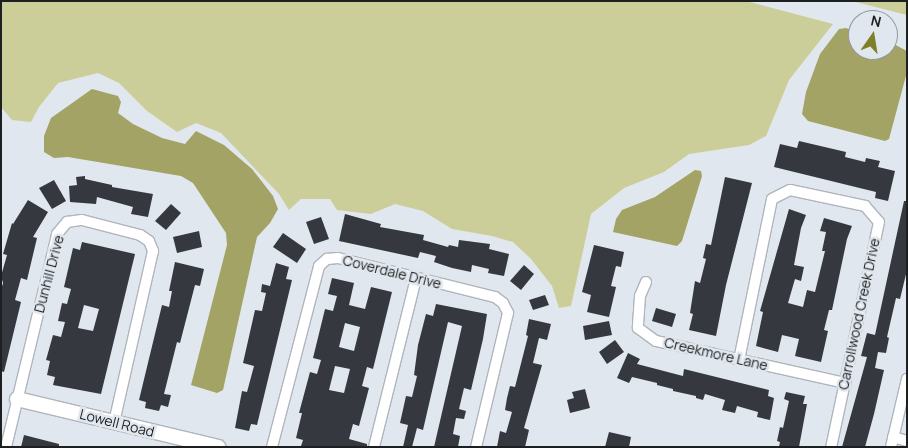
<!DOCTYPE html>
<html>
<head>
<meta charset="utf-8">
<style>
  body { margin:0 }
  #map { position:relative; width:908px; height:448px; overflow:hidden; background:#e1e7ee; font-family:Manrope,sans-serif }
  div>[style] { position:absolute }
  .green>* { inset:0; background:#ccce9a }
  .water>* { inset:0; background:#a2a365 }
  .building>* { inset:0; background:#35393f }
  .roads { filter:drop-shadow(1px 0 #b0b5bc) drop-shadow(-1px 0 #b0b5bc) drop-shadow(0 1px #b0b5bc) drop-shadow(0 -1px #b0b5bc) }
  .street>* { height:10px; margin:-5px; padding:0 5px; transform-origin:5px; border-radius:5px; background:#fff }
  .secondary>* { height:14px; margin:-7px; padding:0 7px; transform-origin:7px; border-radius:7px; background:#fff }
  span { translate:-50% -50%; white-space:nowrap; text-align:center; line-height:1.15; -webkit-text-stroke:5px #e1e7ee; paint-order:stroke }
  .street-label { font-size:14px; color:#1d1f21 }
  .frame { position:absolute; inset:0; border:2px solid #1d1f21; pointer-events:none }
  .north { position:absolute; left:848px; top:10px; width:50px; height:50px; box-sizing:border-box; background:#e1e7ee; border:1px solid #93979c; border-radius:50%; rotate:13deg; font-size:14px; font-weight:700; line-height:20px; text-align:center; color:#1d1f21 }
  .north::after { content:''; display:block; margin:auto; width:18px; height:22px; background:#7f7f28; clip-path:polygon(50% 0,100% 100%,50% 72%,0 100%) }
</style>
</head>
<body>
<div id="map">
  <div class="green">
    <div style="clip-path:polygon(1px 1px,746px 1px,833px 24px,789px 80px,766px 136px,749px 145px,689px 154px,664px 172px,624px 188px,591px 214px,571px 306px,559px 308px,552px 286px,531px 259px,513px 242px,492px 236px,452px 229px,423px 211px,395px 204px,371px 214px,337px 210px,330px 199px,301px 199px,289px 210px,279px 194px,221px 133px,196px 123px,177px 132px,147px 111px,119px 83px,98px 73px,58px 83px,39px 107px,31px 122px,12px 120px,1px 107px)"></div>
    <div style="clip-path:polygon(852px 1px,907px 1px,907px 15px)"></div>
  </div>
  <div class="water">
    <div style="clip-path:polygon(846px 28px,858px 32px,858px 50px,888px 50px,888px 41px,907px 51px,907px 72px,889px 139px,885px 141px,808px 121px,802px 114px,806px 92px,820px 54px,839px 29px)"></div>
    <div style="clip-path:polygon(92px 89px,118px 96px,121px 102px,118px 113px,133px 124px,162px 138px,185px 144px,196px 131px,224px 145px,252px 169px,273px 196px,278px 209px,270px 223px,257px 237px,223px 390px,217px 393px,191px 385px,227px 245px,226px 233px,193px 183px,181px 176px,68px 157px,54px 158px,44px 152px,44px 136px,51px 118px)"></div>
    <div style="clip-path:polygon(695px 170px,701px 171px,702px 176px,682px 241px,677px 246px,613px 232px,616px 219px,622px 210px,655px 197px)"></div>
  </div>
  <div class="building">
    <div style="clip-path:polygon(799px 141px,846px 152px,845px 157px,865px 162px,866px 158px,880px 161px,878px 167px,895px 171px,888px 201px,875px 198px,876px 192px,774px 167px,780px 144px,797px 148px)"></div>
    <div style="clip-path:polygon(85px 176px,85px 179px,112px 185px,112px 187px,153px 194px,148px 217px,131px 214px,133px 207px,97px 197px,96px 204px,70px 202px,69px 186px,77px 185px,76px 177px)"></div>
    <div style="clip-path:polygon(725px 177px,752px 183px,726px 285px,716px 336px,689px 330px,693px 314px,690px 313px,695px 281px,700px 283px,706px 259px,703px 258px,706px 244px,711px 245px)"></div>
    <div style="clip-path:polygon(54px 180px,66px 201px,52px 209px,39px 188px)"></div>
    <div style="clip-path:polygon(28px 200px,48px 212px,33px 237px,37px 238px,27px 280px,21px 278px,15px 300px,21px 302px,4px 372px,1px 371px,1px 290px,3px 283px,1px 276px,7px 255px,3px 254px,12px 223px,13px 224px)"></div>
    <div style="clip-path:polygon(904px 201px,907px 201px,907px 270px,900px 299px,896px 298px,887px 337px,889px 338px,886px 353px,878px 352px,875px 368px,884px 370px,874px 414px,865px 447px,842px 447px,867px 357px,861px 356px,867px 333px,875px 335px)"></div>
    <div style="clip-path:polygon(171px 204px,181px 213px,166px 230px,155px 221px)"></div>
    <div style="clip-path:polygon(789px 209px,806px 215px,801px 228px,794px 265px,804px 267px,801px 281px,795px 279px,788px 303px,803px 307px,807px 290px,815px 292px,825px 251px,822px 251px,826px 232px,820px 231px,824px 218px,852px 226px,847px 239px,832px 310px,829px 310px,824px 330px,828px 331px,821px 362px,795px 356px,799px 339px,782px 335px,778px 352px,756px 346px,763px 312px,760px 311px)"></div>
    <div style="clip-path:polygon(345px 214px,381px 224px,380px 227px,424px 235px,423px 240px,448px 247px,449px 245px,458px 247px,459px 240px,490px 244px,489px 249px,509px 254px,504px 276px,488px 273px,489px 269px,472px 265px,471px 272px,452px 268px,434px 262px,436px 256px,420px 252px,418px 258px,339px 241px)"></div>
    <div style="clip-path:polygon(321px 217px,329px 239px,314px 244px,306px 222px)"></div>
    <div style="clip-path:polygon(199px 231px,202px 247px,177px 253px,173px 237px)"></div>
    <div style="clip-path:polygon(283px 233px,306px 249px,297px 263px,273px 247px)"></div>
    <div style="clip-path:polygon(evenodd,82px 242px,135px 254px,101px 394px,53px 385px,55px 377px,47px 375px,50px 361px,46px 360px,53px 335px,61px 337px,65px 322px,58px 321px,62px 303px,67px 304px,71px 289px,64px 287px,73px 248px,80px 250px,82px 242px,84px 305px,99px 309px,93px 331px,78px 328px,84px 305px)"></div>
    <div style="clip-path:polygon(594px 245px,624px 252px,621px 267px,616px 266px,611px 286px,616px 287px,609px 317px,587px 312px,591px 295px,582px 292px)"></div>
    <div style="clip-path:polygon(175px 262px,204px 269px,200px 286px,195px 285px,180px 343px,177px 342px,164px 394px,171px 395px,168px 407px,161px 405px,159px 411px,145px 408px,146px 402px,139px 400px,162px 305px,169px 307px,172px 291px,169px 291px)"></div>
    <div style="clip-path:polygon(276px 263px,289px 267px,286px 279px,292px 280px,257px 425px,251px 424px,249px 431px,235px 428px,242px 391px,247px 392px,254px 366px,243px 363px,255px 310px,262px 311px,266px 293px,261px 292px,262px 284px,270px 286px)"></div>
    <div style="clip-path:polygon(524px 265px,534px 274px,521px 290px,510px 281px)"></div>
    <div style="clip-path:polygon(evenodd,332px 278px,354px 283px,349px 305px,365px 309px,371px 287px,392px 292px,373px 369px,367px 367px,362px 386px,369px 388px,359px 426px,353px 424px,349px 439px,367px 444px,367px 447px,307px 447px,301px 446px,303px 440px,296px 438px,302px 413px,299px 413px,310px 372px,317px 374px,321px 360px,313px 358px,325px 309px,333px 311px,337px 296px,328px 294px,332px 278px,345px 323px,360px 327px,354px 351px,339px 347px,345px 323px,332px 278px,335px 366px,350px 369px,344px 393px,329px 390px,335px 366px)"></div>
    <div style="clip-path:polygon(545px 295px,549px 305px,533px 310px,529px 300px)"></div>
    <div style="clip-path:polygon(436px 304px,487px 314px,483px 339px,471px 390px,464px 388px,459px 409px,466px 411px,464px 419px,456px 418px,453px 434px,460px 436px,458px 447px,434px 447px,462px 326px,448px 322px,423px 430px,417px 428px,412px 447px,403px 447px,408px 425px,400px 423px,406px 396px,412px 397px,417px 376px,414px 375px,418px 345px,426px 314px,433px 316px)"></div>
    <div style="clip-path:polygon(656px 308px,676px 314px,672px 327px,652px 321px)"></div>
    <div style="clip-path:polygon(529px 319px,551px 324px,547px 340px,539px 338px,533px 363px,542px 365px,524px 428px,529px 430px,525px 447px,497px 447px,500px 431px,506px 433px,512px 412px,505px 410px,507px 398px,510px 386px,515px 387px,528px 336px,526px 335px)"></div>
    <div style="clip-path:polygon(609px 321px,612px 335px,585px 340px,583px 326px)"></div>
    <div style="clip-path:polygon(615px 340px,624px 352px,607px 364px,599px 352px)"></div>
    <div style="clip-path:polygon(628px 353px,640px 359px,637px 364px,683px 376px,684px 369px,692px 371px,769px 390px,768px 396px,774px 398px,770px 420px,757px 417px,758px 412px,737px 406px,735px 413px,722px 410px,725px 400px,705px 394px,703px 400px,696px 398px,696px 396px,673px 391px,673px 389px,657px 385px,657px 383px,632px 377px,629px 383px,617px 378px)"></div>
    <div style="clip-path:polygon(585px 389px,590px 408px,570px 413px,567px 400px,574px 398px,572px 392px)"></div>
    <div style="clip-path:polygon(786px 392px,805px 396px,803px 404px,807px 404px,799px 447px,779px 447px,780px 442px,777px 441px,780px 427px,783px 428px,789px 401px,784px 399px)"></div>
    <div style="clip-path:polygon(609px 432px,631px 437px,629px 447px,605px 447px)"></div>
    <div style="clip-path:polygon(24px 435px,59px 444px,59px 447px,21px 447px)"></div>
  </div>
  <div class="roads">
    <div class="street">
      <div style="left:646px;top:282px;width:15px;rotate:113deg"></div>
      <div style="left:640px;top:296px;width:32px;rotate:94deg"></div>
      <div style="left:638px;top:328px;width:22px;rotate:36deg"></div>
      <div style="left:656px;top:341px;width:194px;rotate:12.5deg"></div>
      <div style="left:739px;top:360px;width:164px;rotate:-78.4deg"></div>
      <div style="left:772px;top:199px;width:20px;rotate:-27deg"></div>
      <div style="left:790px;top:190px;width:77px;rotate:12deg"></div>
      <div style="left:865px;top:206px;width:21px;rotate:49deg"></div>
      <div style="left:879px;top:222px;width:230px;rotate:102deg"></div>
      <div style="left:893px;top:437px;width:15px;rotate:16deg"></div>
      <div style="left:6px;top:447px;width:219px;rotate:-76.5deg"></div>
      <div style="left:57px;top:234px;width:16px;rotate:-50deg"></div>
      <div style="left:67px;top:222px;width:15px;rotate:-8deg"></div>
      <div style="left:82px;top:220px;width:60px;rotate:14.5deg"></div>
      <div style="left:140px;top:235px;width:11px;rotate:34deg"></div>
      <div style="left:149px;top:241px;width:11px;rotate:68deg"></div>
      <div style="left:153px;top:251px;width:175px;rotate:102.8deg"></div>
      <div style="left:272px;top:447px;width:187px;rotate:-75.4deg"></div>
      <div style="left:319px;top:266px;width:11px;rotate:-41deg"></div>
      <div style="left:327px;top:259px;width:11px;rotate:-5deg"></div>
      <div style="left:338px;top:258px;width:162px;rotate:14deg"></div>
      <div style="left:495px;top:297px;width:10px;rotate:37deg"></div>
      <div style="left:503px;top:303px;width:11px;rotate:63deg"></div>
      <div style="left:508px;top:313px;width:138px;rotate:103.4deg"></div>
      <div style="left:374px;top:447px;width:174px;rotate:-76deg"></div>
      <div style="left:891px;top:447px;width:70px;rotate:-76.8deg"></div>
    </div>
    <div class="secondary">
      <div style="left:17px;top:399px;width:207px;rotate:13.4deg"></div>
    </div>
  </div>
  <div class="street-label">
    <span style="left:392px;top:272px;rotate:14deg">Coverdale Drive</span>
    <span style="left:49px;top:274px;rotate:-75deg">Dunhill Drive</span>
    <span style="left:859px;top:314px;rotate:-78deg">Carrollwood Creek Drive</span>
    <span style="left:716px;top:354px;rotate:13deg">Creekmore Lane</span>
    <span style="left:117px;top:423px;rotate:14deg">Lowell Road</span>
  </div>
  <div class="frame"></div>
  <div class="north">N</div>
</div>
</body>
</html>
